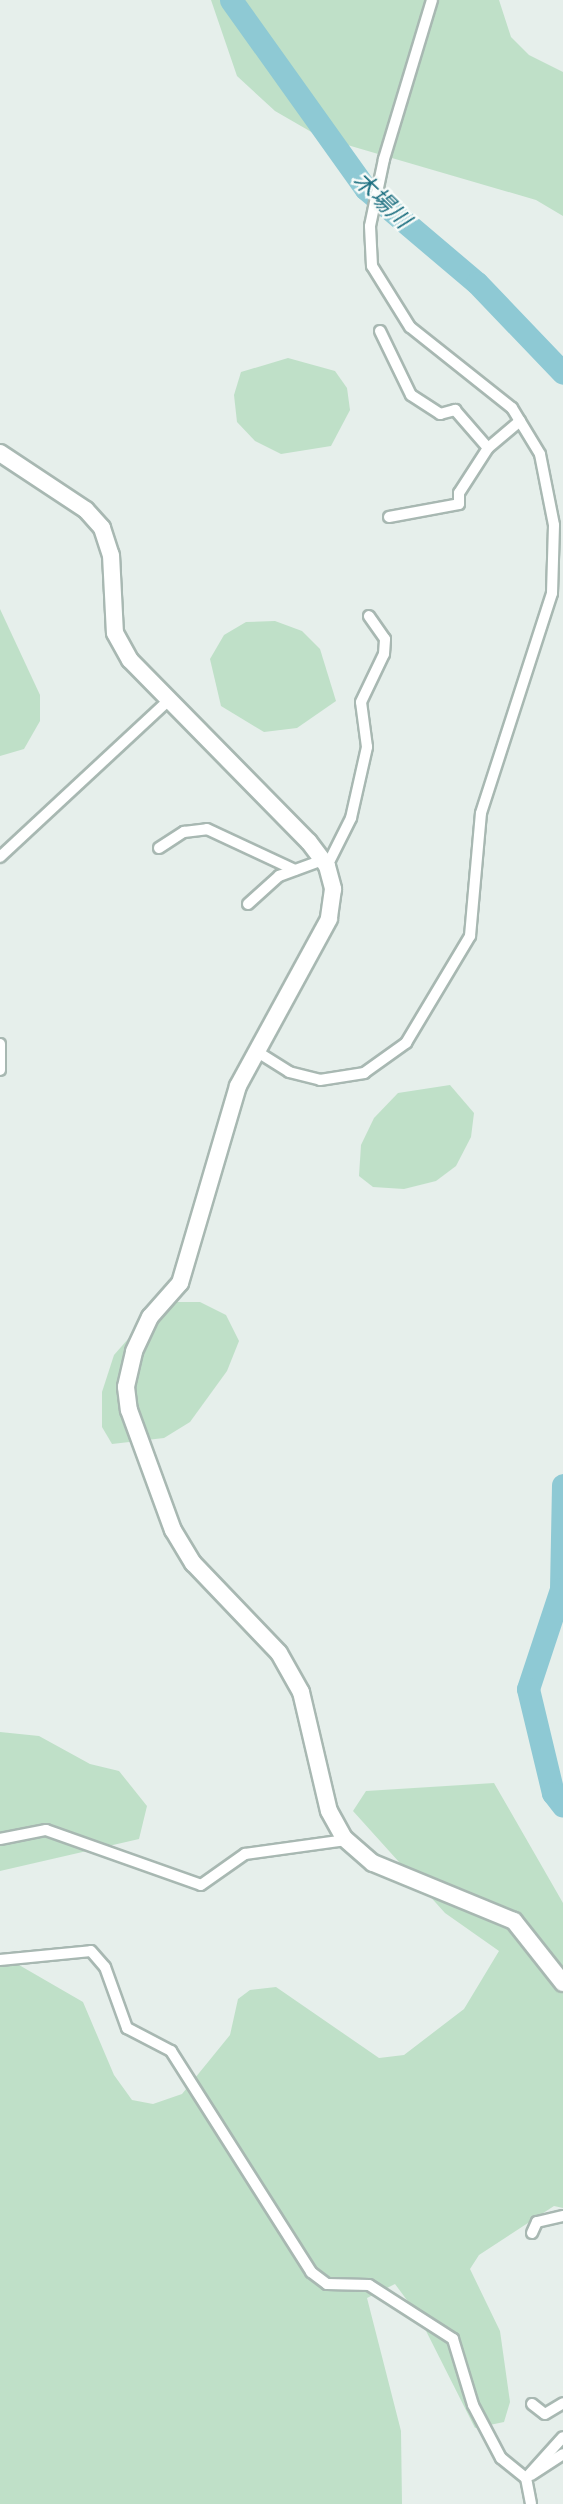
<!DOCTYPE html>
<html>
<head>
<meta charset="utf-8">
<style>
  body { margin:0 }
  #map { position:relative; width:563px; height:2504px; overflow:hidden; background:#e6efeb; font-family:Ubuntu,"Noto Sans JP",sans-serif }
  div>[style] { position:absolute }
  .green>* { inset:0; background:#bfe0c8 }
  .river>* { height:23px; margin:-11.5px; padding:0 11.5px; transform-origin:11.5px; border-radius:11.5px; background:#8ec9d4 }
  .roads { filter:drop-shadow(2px 0 #a8b8b2) drop-shadow(-2px 0 #a8b8b2) drop-shadow(0 2px #a8b8b2) drop-shadow(0 -2px #a8b8b2) }
  .street>* { height:10px; margin:-5px; padding:0 5px; transform-origin:5px; border-radius:5px; background:#fff }
  .secondary>* { height:16px; margin:-8px; padding:0 8px; transform-origin:8px; border-radius:8px; background:#fff }
  span { translate:-50% -50%; white-space:nowrap; text-align:center; line-height:1.15; -webkit-text-stroke:5px #f7fbf9; paint-order:stroke }
  .water-label { font-size:23px; color:#1c6f80; font-style:italic }
</style>
</head>
<body>
<div id="map">
  <div class="green">
    <div style="clip-path:polygon(211px 0,499px 0,511px 37px,529px 55px,563px 72px,563px 216px,536px 200px,320px 137px,275px 111px,237px 76px)"></div>
    <div style="clip-path:polygon(288px 358px,335px 371px,347px 388px,350px 410px,331px 446px,281px 454px,255px 441px,237px 422px,234px 395px,241px 372px)"></div>
    <div style="clip-path:polygon(0 609px,40px 695px,40px 721px,24px 749px,0 756px)"></div>
    <div style="clip-path:polygon(275px 621px,302px 631px,320px 649px,336px 701px,297px 728px,264px 732px,221px 706px,210px 659px,224px 635px,246px 622px)"></div>
    <div style="clip-path:polygon(450px 1085px,474px 1113px,471px 1137px,456px 1166px,436px 1181px,404px 1189px,373px 1187px,359px 1176px,361px 1145px,374px 1118px,398px 1093px)"></div>
    <div style="clip-path:polygon(173px 1302px,200px 1302px,226px 1315px,239px 1341px,227px 1371px,190px 1422px,164px 1438px,112px 1444px,102px 1427px,102px 1392px,114px 1355px,143px 1322px)"></div>
    <div style="clip-path:polygon(0 1732px,39px 1736px,90px 1764px,119px 1771px,147px 1806px,139px 1839px,0 1871px)"></div>
    <div style="clip-path:polygon(494px 1783px,563px 1903px,563px 2208px,554px 2206px,479px 2255px,470px 2269px,500px 2331px,510px 2402px,504px 2422px,475px 2428px,418px 2315px,395px 2284px,367px 2298px,401px 2431px,402px 2504px,0 2504px,0 1954px,83px 2002px,114px 2075px,132px 2100px,153px 2104px,182px 2094px,230px 2035px,238px 1999px,250px 1990px,276px 1987px,379px 2058px,404px 2055px,464px 2009px,499px 1951px,445px 1913px,353px 1811px,366px 1791px)"></div>
  </div>
  <div class="river">
    <div style="left:231px;top:0;width:232px;rotate:54.5deg"></div>
    <div style="left:366px;top:189px;width:145px;rotate:40.3deg"></div>
    <div style="left:477px;top:283px;width:124px;rotate:46.3deg"></div>
    <div style="left:563px;top:1485px;width:104px;rotate:91.1deg"></div>
    <div style="left:561px;top:1589px;width:105px;rotate:108.3deg"></div>
    <div style="left:528px;top:1689px;width:107px;rotate:76.5deg"></div>
    <div style="left:553px;top:1793px;width:16px;rotate:52deg"></div>
  </div>
  <div class="roads">
    <div class="street">
      <div style="left:380px;top:331px;width:71px;rotate:64.2deg"></div>
      <div style="left:411px;top:395px;width:35px;rotate:33deg"></div>
      <div style="left:440px;top:414px;width:16px;rotate:-15deg"></div>
      <div style="left:455px;top:410px;width:50px;rotate:49deg"></div>
      <div style="left:389px;top:517px;width:71px;rotate:-10.5deg"></div>
      <div style="left:459px;top:504px;width:11px;rotate:-90deg"></div>
      <div style="left:459px;top:493px;width:54px;rotate:-57.2deg"></div>
      <div style="left:488px;top:448px;width:42px;rotate:-40.2deg"></div>
      <div style="left:159px;top:848px;width:30px;rotate:-33deg"></div>
      <div style="left:184px;top:832px;width:23px;rotate:-7deg"></div>
      <div style="left:207px;top:829px;width:97px;rotate:25deg"></div>
      <div style="left:0;top:857px;width:228px;rotate:-42.9deg"></div>
      <div style="left:327px;top:866px;width:54px;rotate:-63.4deg"></div>
      <div style="left:351px;top:818px;width:73px;rotate:-77.3deg"></div>
      <div style="left:367px;top:747px;width:45px;rotate:-97.6deg"></div>
      <div style="left:361px;top:702px;width:53px;rotate:-64.4deg"></div>
      <div style="left:384px;top:654px;width:15px;rotate:-86deg"></div>
      <div style="left:385px;top:639px;width:28px;rotate:-125deg"></div>
      <div style="left:248px;top:904px;width:42px;rotate:-42.1deg"></div>
      <div style="left:279px;top:876px;width:47px;rotate:-20deg"></div>
      <div style="left:0;top:1044px;width:26px;rotate:90deg"></div>
      <div style="left:256px;top:1051px;width:39px;rotate:32deg"></div>
      <div style="left:289px;top:1072px;width:32px;rotate:14deg"></div>
      <div style="left:320px;top:1080px;width:45px;rotate:-9deg"></div>
      <div style="left:364px;top:1073px;width:52px;rotate:-35.5deg"></div>
      <div style="left:406px;top:1043px;width:125px;rotate:-59.1deg"></div>
      <div style="left:470px;top:936px;width:123px;rotate:-84.9deg"></div>
      <div style="left:481px;top:813px;width:231px;rotate:-72.1deg"></div>
      <div style="left:552px;top:593px;width:68px;rotate:-88.3deg"></div>
      <div style="left:554px;top:525px;width:72px;rotate:-101.2deg"></div>
      <div style="left:540px;top:454px;width:54px;rotate:-121.3deg"></div>
      <div style="left:512px;top:408px;width:130px;rotate:-141.5deg"></div>
      <div style="left:410px;top:327px;width:72px;rotate:-121.9deg"></div>
      <div style="left:372px;top:266px;width:40px;rotate:-92.9deg"></div>
      <div style="left:370px;top:226px;width:68px;rotate:-78.2deg"></div>
      <div style="left:384px;top:159px;width:166px;rotate:-73.2deg"></div>
      <div style="left:0;top:1839px;width:47px;rotate:-11.1deg"></div>
      <div style="left:46px;top:1830px;width:164px;rotate:19.5deg"></div>
      <div style="left:201px;top:1885px;width:54px;rotate:-35.2deg"></div>
      <div style="left:245px;top:1854px;width:102px;rotate:-7.9deg"></div>
      <div style="left:0;top:1960px;width:91px;rotate:-5.6deg"></div>
      <div style="left:91px;top:1951px;width:21px;rotate:49deg"></div>
      <div style="left:105px;top:1967px;width:65px;rotate:70.2deg"></div>
      <div style="left:127px;top:2028px;width:50px;rotate:27.6deg"></div>
      <div style="left:171px;top:2051px;width:262px;rotate:57.6deg"></div>
      <div style="left:311px;top:2272px;width:20px;rotate:37deg"></div>
      <div style="left:327px;top:2284px;width:42px;rotate:1.4deg"></div>
      <div style="left:369px;top:2285px;width:100px;rotate:32.7deg"></div>
      <div style="left:453px;top:2339px;width:69px;rotate:73.1deg"></div>
      <div style="left:473px;top:2405px;width:60px;rotate:62.2deg"></div>
      <div style="left:501px;top:2458px;width:32px;rotate:39deg"></div>
      <div style="left:526px;top:2478px;width:26px;rotate:79deg"></div>
      <div style="left:532px;top:2233px;width:12px;rotate:-66deg"></div>
      <div style="left:537px;top:2222px;width:27px;rotate:-13deg"></div>
      <div style="left:532px;top:2404px;width:16px;rotate:38deg"></div>
      <div style="left:545px;top:2414px;width:21px;rotate:-31deg"></div>
      <div style="left:531px;top:2475px;width:38px;rotate:-33deg"></div>
      <div style="left:526px;top:2478px;width:55px;rotate:-47.9deg"></div>
    </div>
    <div class="secondary">
      <div style="left:0;top:453px;width:103px;rotate:33.5deg"></div>
      <div style="left:86px;top:510px;width:24px;rotate:48deg"></div>
      <div style="left:102px;top:528px;width:28px;rotate:72deg"></div>
      <div style="left:111px;top:555px;width:78px;rotate:87.1deg"></div>
      <div style="left:115px;top:633px;width:31px;rotate:61deg"></div>
      <div style="left:130px;top:660px;width:255px;rotate:45.5deg"></div>
      <div style="left:309px;top:842px;width:30px;rotate:53deg"></div>
      <div style="left:327px;top:866px;width:24px;rotate:75deg"></div>
      <div style="left:333px;top:889px;width:30px;rotate:98deg"></div>
      <div style="left:329px;top:919px;width:190px;rotate:118.6deg"></div>
      <div style="left:238px;top:1086px;width:205px;rotate:106.4deg"></div>
      <div style="left:180px;top:1283px;width:45px;rotate:131.4deg"></div>
      <div style="left:150px;top:1317px;width:38px;rotate:115deg"></div>
      <div style="left:134px;top:1352px;width:36px;rotate:103deg"></div>
      <div style="left:126px;top:1387px;width:23px;rotate:83deg"></div>
      <div style="left:129px;top:1410px;width:128px;rotate:69.9deg"></div>
      <div style="left:173px;top:1530px;width:39px;rotate:59deg"></div>
      <div style="left:193px;top:1563px;width:124px;rotate:46.3deg"></div>
      <div style="left:279px;top:1653px;width:45px;rotate:60.6deg"></div>
      <div style="left:301px;top:1692px;width:122px;rotate:76.8deg"></div>
      <div style="left:329px;top:1811px;width:31px;rotate:61deg"></div>
      <div style="left:344px;top:1838px;width:38px;rotate:41deg"></div>
      <div style="left:373px;top:1863px;width:152px;rotate:22.4deg"></div>
      <div style="left:514px;top:1921px;width:79px;rotate:51.7deg"></div>
    </div>
  </div>
  <div class="water-label">
    <span style="left:382px;top:200px;rotate:44deg">木場川</span>
  </div>
</div>
</body>
</html>
